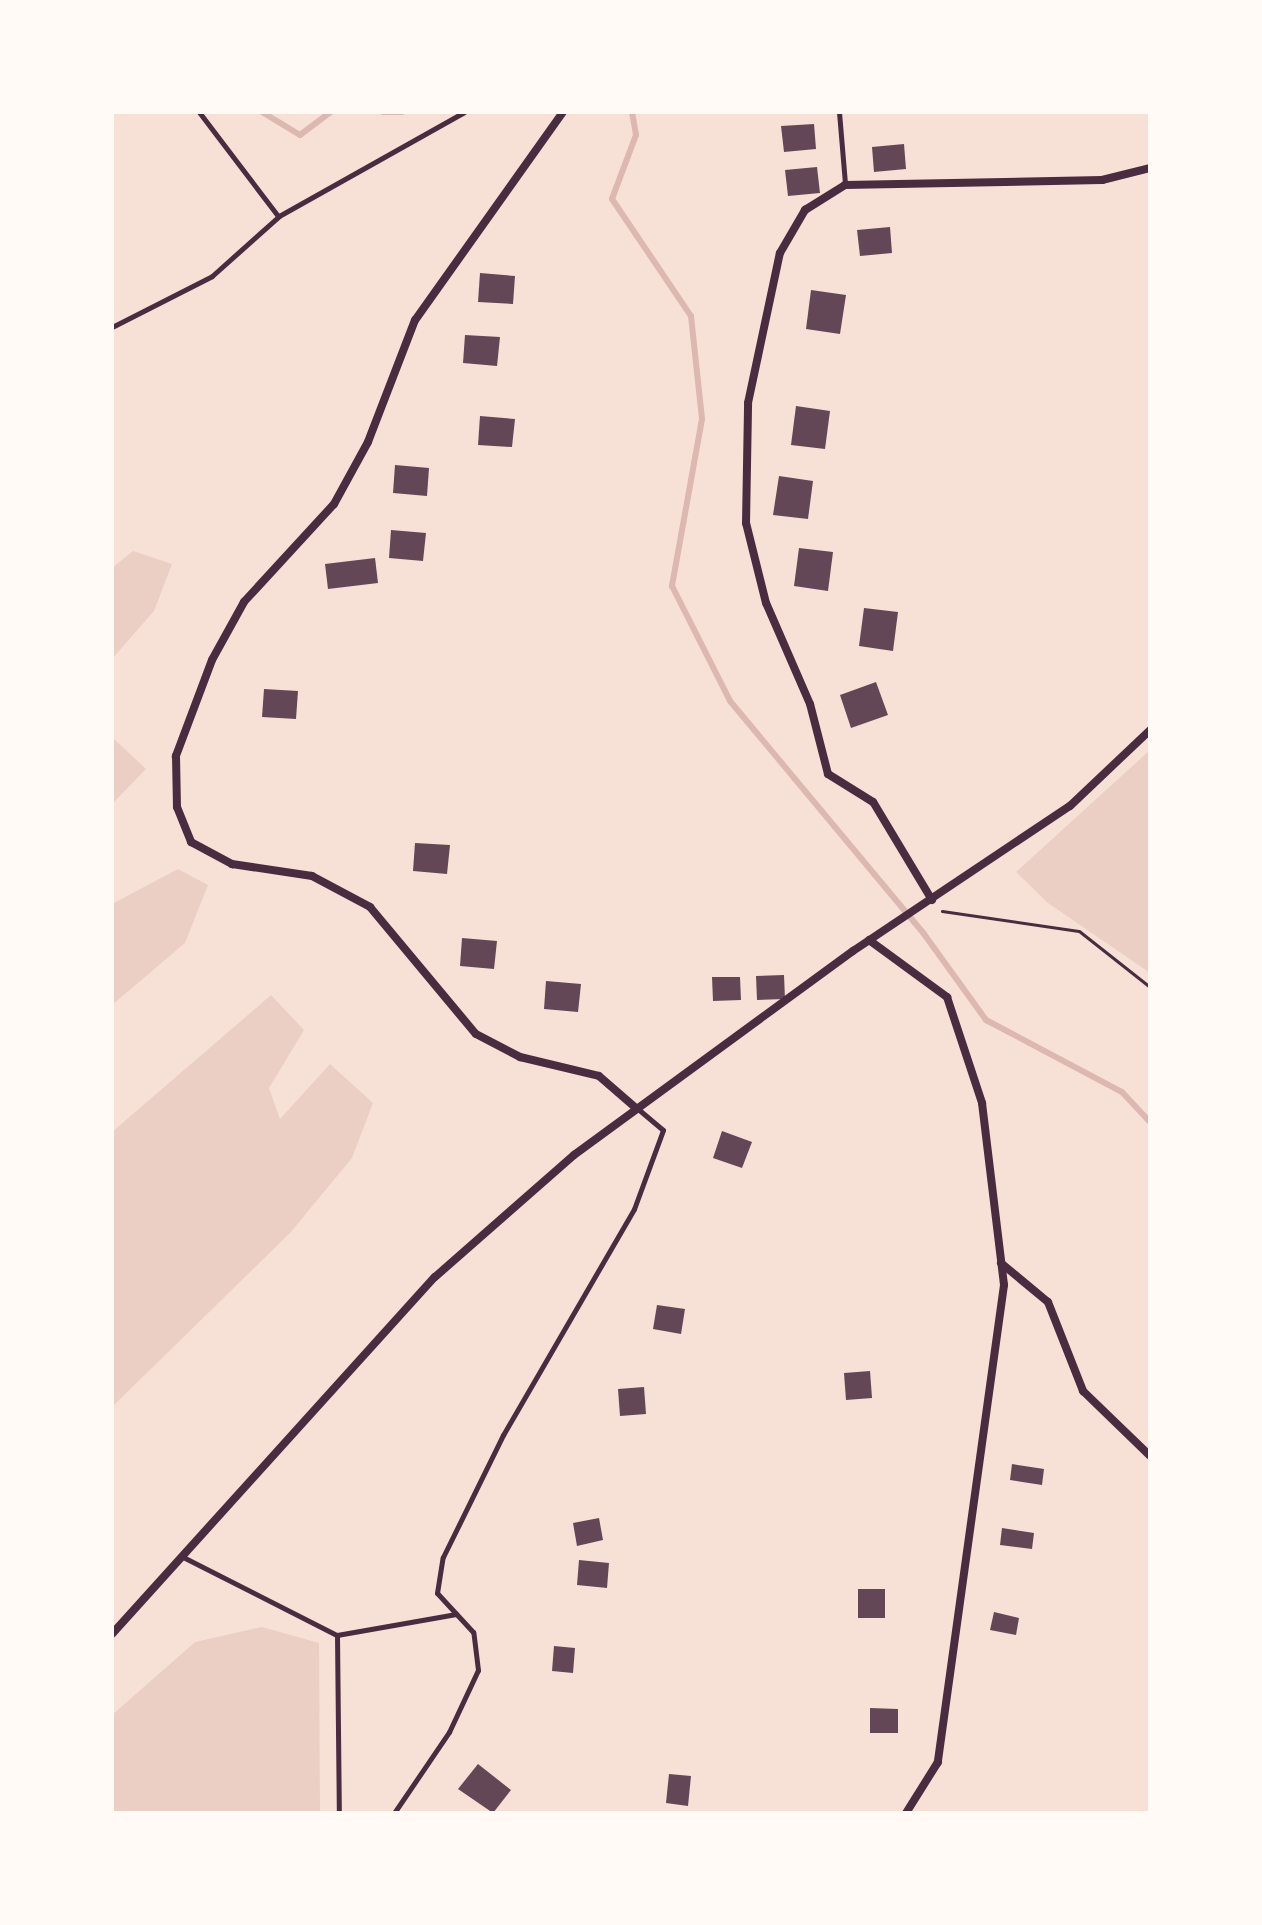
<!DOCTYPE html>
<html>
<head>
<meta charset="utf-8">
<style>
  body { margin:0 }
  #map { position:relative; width:1262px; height:1925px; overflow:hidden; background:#f7e1d7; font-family:Montserrat,sans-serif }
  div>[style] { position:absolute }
  .green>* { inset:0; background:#ebcfc5 }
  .stream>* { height:6px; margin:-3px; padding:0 3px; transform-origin:3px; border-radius:3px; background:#dcb8b0 }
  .building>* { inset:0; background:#644757 }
  .path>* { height:3px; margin:-1.5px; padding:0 1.5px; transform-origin:1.5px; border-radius:1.5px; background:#4a2c40 }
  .service>* { height:5px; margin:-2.5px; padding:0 2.5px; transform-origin:2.5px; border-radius:2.5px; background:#4a2c40 }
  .minor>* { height:8px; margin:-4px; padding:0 4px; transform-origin:4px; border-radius:4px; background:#4a2c40 }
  span { translate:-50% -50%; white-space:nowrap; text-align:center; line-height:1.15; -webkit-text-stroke:6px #fffaf5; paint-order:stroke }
  .frame { position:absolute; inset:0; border:114px solid #fffaf5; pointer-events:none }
</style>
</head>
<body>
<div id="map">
  <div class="green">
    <div style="clip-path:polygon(133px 551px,172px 564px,154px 611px,112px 659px,112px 568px)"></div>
    <div style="clip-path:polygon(112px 737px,146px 769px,112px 804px)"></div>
    <div style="clip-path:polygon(1150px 750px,1150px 973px,1048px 903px,1016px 872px)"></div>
    <div style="clip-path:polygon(178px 869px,208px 885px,185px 943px,112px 1005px,112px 904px)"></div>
    <div style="clip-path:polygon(271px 995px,304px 1030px,269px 1088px,280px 1119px,330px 1064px,373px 1103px,352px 1158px,290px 1233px,112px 1407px,112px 1132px)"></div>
    <div style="clip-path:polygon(262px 1627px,319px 1643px,320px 1813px,112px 1813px,112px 1715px,195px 1642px)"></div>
  </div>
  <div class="stream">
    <div style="left:262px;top:112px;width:44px;rotate:31.2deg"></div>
    <div style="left:300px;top:135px;width:39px;rotate:-37deg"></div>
    <div style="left:383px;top:112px;width:19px"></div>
    <div style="left:632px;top:112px;width:23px;rotate:80deg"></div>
    <div style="left:636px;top:135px;width:68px;rotate:110.6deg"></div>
    <div style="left:612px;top:199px;width:141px;rotate:56deg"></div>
    <div style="left:691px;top:316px;width:104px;rotate:83.9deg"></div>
    <div style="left:702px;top:419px;width:170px;rotate:100.2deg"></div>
    <div style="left:672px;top:586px;width:129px;rotate:63.2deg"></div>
    <div style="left:730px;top:701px;width:303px;rotate:50.2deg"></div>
    <div style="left:924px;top:934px;width:106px;rotate:54.2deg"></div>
    <div style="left:986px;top:1020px;width:154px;rotate:27.9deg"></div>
    <div style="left:1122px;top:1092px;width:41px;rotate:47deg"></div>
  </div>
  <div class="building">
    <div style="clip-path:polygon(814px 124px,816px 149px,784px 152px,781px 126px)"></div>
    <div style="clip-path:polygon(904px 144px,906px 169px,874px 172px,872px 147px)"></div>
    <div style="clip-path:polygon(817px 167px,820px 193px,788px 196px,785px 170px)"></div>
    <div style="clip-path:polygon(890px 227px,892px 253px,860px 256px,857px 230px)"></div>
    <div style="clip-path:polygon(480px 273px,515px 276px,513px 304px,478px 302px)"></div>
    <div style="clip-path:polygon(811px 290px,846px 295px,840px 334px,806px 329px)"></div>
    <div style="clip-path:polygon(465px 335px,500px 337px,497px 366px,463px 363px)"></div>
    <div style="clip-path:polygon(796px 406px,830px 411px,825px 449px,791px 445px)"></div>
    <div style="clip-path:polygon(480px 416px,515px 419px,512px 447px,478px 445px)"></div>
    <div style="clip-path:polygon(395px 465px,429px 468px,427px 496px,393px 493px)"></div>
    <div style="clip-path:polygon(779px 476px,813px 481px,808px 519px,773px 515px)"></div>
    <div style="clip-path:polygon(391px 530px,426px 533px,423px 561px,389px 558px)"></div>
    <div style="clip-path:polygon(799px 548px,833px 552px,828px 591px,794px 586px)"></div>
    <div style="clip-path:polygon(375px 558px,378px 583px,328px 589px,325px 564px)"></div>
    <div style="clip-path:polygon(864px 608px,898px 612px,893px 651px,859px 646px)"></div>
    <div style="clip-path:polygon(876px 682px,888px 715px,851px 728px,840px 695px)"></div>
    <div style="clip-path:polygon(264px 689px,298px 691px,296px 719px,262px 717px)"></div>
    <div style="clip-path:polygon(415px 843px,450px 845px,447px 874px,413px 871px)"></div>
    <div style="clip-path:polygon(462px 938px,497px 941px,494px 969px,460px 966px)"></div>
    <div style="clip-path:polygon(784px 975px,785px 999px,757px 1000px,756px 976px)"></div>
    <div style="clip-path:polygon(712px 977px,740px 977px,741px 1000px,713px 1001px)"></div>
    <div style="clip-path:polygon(546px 981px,581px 984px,578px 1012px,544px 1009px)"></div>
    <div style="clip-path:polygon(722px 1131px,752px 1142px,742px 1168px,713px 1158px)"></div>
    <div style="clip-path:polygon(657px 1305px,685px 1309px,681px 1334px,653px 1329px)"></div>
    <div style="clip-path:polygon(870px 1371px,872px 1398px,846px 1400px,844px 1373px)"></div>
    <div style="clip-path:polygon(644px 1387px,646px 1414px,620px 1416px,618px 1389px)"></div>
    <div style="clip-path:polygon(1012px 1464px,1044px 1469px,1042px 1485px,1010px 1480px)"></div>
    <div style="clip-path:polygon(599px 1518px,603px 1540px,577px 1546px,573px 1523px)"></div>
    <div style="clip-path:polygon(1002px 1528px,1034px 1533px,1032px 1549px,1000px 1545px)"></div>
    <div style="clip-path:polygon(579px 1560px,609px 1563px,607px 1588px,577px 1585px)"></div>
    <div style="clip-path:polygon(858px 1589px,885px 1589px,885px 1618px,858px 1618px)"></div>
    <div style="clip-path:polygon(994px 1612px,1019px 1618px,1016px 1635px,990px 1630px)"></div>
    <div style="clip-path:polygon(554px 1646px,575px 1648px,573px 1673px,552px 1671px)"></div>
    <div style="clip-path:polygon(870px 1708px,898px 1709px,898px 1733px,870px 1733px)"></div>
    <div style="clip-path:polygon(478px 1764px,511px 1790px,493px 1813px,458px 1789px)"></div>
    <div style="clip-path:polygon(669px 1774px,691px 1776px,688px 1806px,666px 1803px)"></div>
  </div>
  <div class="path">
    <div style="left:942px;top:911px;width:138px;rotate:8.3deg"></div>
    <div style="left:1079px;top:931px;width:90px;rotate:38.3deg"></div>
  </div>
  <div class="service">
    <div style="left:199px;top:112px;width:131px;rotate:52.8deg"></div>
    <div style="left:839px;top:112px;width:72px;rotate:85.2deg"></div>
    <div style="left:112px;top:327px;width:112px;rotate:-27deg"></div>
    <div style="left:212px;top:276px;width:90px;rotate:-41.8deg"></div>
    <div style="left:279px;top:216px;width:212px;rotate:-29.3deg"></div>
    <div style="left:181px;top:1556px;width:175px;rotate:26.9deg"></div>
    <div style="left:337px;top:1635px;width:178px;rotate:89.4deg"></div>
    <div style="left:337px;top:1635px;width:121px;rotate:-10deg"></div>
    <div style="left:394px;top:1813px;width:98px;rotate:-55.8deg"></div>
    <div style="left:449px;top:1732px;width:68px;rotate:-64.9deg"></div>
    <div style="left:478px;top:1670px;width:38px;rotate:-97deg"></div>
    <div style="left:473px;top:1632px;width:53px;rotate:-132.7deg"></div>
    <div style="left:437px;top:1593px;width:36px;rotate:-81deg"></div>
    <div style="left:443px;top:1557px;width:136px;rotate:-63.8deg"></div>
    <div style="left:503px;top:1435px;width:261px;rotate:-59.9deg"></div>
    <div style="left:634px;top:1209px;width:84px;rotate:-69.8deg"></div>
    <div style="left:663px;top:1130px;width:33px;rotate:-140deg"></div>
  </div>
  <div class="minor">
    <div style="left:563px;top:112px;width:255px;rotate:125.4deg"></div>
    <div style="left:415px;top:320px;width:131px;rotate:111.1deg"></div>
    <div style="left:368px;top:442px;width:71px;rotate:118.7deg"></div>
    <div style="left:334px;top:504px;width:133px;rotate:132.6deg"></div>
    <div style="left:244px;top:602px;width:66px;rotate:118.9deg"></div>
    <div style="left:212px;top:660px;width:103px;rotate:110.6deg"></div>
    <div style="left:176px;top:756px;width:51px;rotate:88.9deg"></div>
    <div style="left:177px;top:807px;width:38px;rotate:68deg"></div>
    <div style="left:191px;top:842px;width:47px;rotate:28.2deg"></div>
    <div style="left:232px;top:864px;width:81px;rotate:8.5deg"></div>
    <div style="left:312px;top:876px;width:66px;rotate:28.1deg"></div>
    <div style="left:370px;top:907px;width:165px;rotate:50.2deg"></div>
    <div style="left:476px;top:1034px;width:50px;rotate:27.6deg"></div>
    <div style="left:520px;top:1057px;width:81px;rotate:13.5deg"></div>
    <div style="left:599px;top:1076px;width:50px;rotate:41deg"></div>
    <div style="left:932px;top:900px;width:114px;rotate:-121deg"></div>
    <div style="left:873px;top:802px;width:53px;rotate:-148.1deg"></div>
    <div style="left:828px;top:774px;width:72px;rotate:-104.4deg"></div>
    <div style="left:810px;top:704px;width:110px;rotate:-113.5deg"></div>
    <div style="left:766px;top:603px;width:82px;rotate:-104deg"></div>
    <div style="left:746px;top:523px;width:120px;rotate:-89deg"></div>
    <div style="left:748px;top:403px;width:153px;rotate:-78deg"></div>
    <div style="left:780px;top:253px;width:50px;rotate:-59.8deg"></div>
    <div style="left:805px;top:210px;width:47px;rotate:-32deg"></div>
    <div style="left:845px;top:185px;width:257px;rotate:-1.1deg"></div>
    <div style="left:1102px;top:180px;width:49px;rotate:-14deg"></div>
    <div style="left:869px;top:940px;width:97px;rotate:36.2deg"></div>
    <div style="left:947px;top:997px;width:112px;rotate:71.7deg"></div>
    <div style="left:982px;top:1103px;width:183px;rotate:83.1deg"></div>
    <div style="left:1004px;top:1285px;width:482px;rotate:97.9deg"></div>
    <div style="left:938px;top:1762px;width:60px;rotate:122.1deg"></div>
    <div style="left:1001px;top:1263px;width:61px;rotate:39.7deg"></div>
    <div style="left:1048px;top:1302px;width:96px;rotate:68.5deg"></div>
    <div style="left:1083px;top:1391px;width:93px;rotate:44.1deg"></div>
    <div style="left:112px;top:1634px;width:481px;rotate:-47.9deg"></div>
    <div style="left:435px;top:1277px;width:185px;rotate:-41.3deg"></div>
    <div style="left:574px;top:1155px;width:346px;rotate:-36.2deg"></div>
    <div style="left:853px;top:951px;width:261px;rotate:-33.8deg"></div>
    <div style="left:1070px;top:806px;width:110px;rotate:-43.5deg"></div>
  </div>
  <div class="frame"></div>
</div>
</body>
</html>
